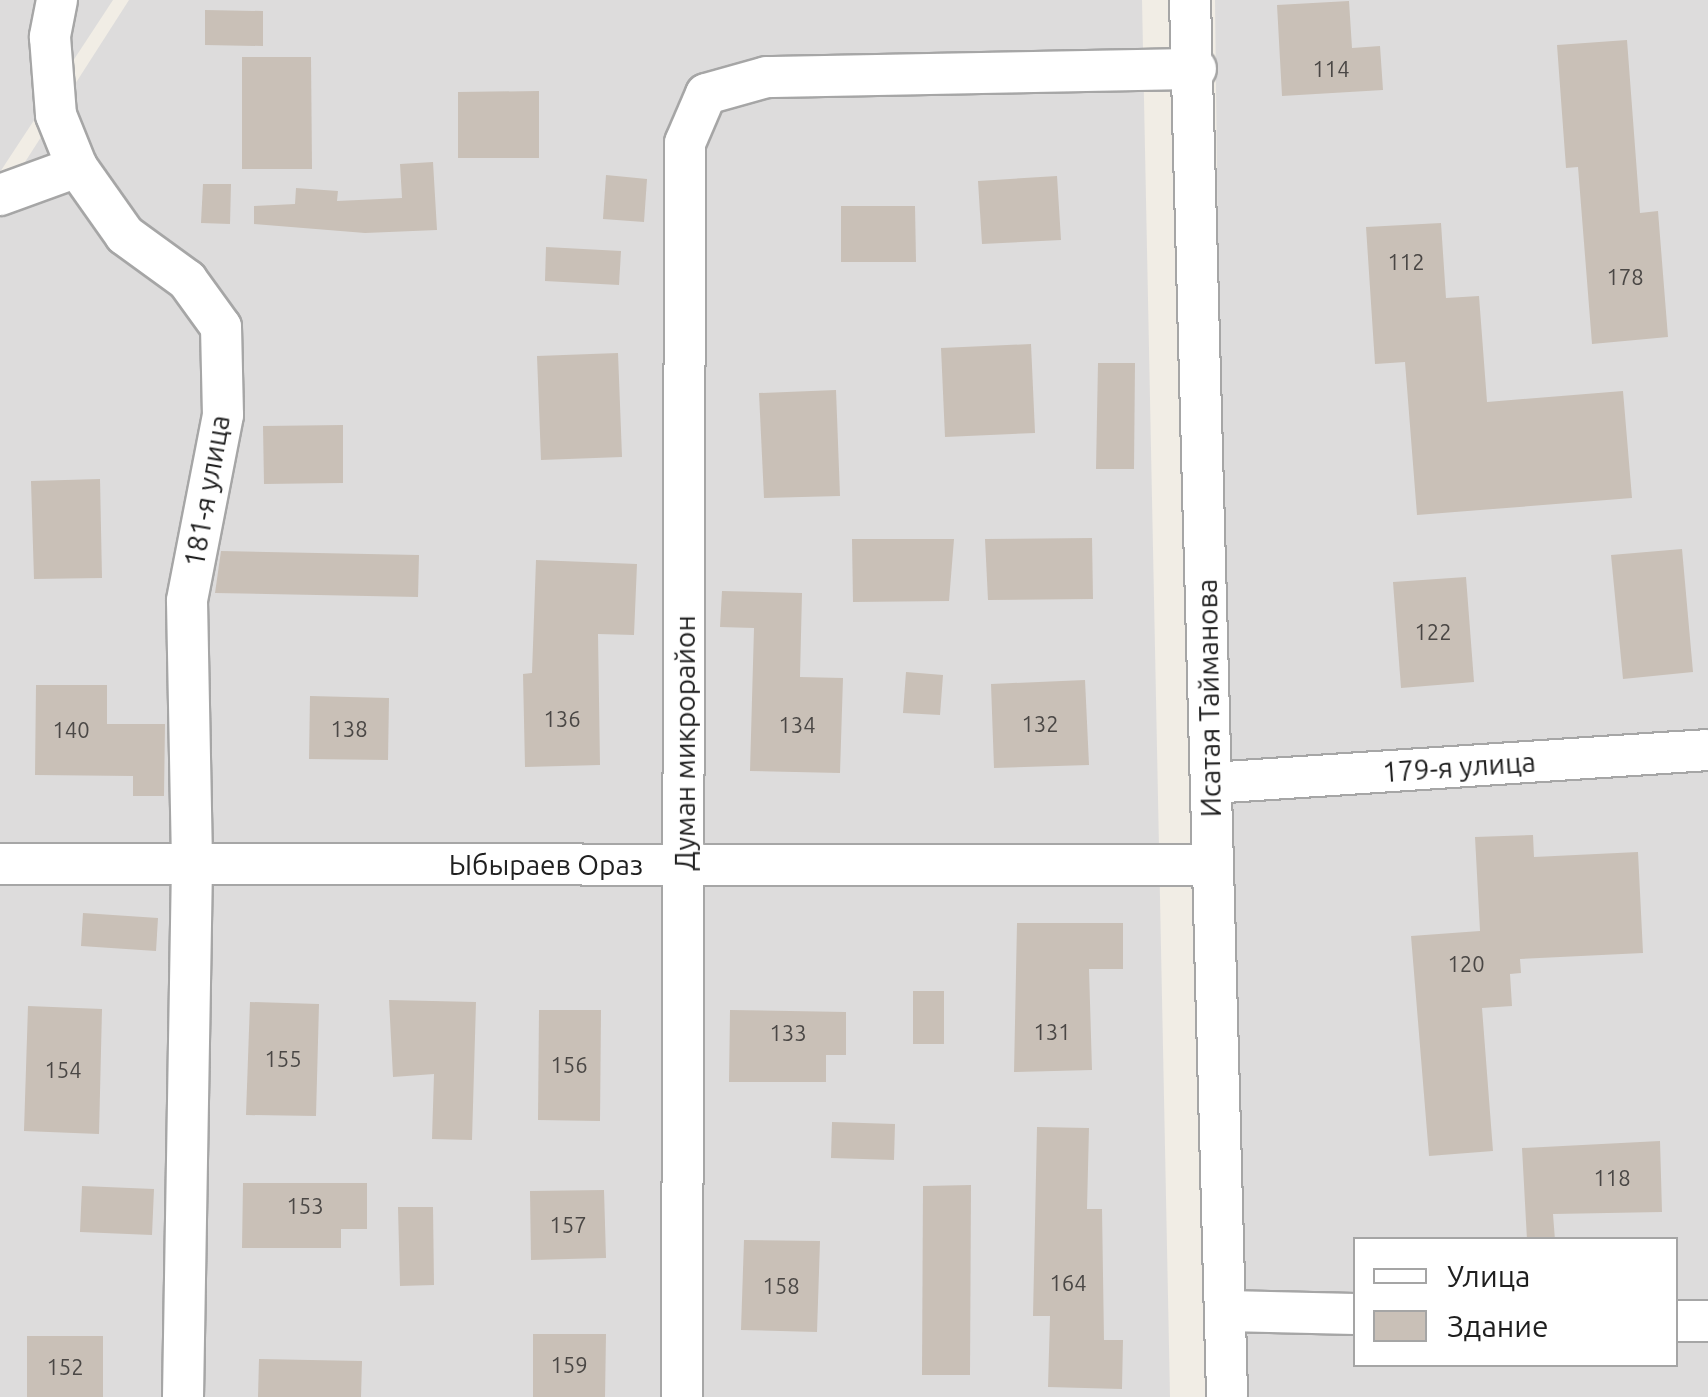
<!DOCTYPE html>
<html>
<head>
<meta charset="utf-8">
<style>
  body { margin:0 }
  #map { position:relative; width:1708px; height:1397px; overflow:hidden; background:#f1ede5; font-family:Ubuntu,sans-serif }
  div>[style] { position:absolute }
  .residential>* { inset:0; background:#dddcdc }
  .building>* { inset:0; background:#c9c0b7 }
  .roads { filter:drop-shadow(2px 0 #a6a6a6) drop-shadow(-2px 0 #a6a6a6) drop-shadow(0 2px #a6a6a6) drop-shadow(0 -2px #a6a6a6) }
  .minor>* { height:40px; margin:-20px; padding:0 20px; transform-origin:20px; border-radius:20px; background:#fff }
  span { translate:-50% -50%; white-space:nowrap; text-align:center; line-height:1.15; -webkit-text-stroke:8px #fff; paint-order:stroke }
  .number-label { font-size:22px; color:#4a4745 }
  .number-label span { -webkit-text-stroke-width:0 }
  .street-label { font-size:28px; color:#1f1f1f }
  .legend { position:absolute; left:1353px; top:1237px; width:325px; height:130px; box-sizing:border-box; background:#fff; border:2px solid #a5a5a5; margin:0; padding:12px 18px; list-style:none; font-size:30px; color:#1f1f1f }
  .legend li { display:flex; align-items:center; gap:20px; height:50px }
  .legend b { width:50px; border:2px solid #a5a5a5 }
</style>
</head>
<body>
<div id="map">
  <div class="residential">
    <div style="clip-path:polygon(0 0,113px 0,0 172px)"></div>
    <div style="clip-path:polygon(129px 0,1142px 0,1170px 1397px,0 1397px,0 201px)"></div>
    <div style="clip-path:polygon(evenodd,1215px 0,1708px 0,1708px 1397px,1231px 1397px,1215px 0,1356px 1240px,1676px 1240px,1676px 1364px,1356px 1364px,1356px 1240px)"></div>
  </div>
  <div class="building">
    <div style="clip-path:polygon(1349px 1px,1352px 48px,1380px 46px,1383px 90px,1282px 96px,1277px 5px)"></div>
    <div style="clip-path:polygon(205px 10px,263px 11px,263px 46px,205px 45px)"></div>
    <div style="clip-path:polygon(1627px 40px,1640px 213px,1658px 211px,1668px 337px,1592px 344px,1578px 167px,1566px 168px,1557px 45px)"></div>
    <div style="clip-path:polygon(242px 57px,311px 57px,312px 169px,242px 169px)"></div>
    <div style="clip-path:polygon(539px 91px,539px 158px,458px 158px,458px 92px)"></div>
    <div style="clip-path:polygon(433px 162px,437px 230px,365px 233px,254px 224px,254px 206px,295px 204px,296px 188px,338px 191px,337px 201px,402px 198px,400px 164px)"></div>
    <div style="clip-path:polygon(606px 175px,647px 179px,644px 222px,603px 219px)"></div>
    <div style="clip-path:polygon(1057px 176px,1061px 240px,982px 244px,978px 181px)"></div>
    <div style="clip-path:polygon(203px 184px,231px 184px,230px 224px,201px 223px)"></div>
    <div style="clip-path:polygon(841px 206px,915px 206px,916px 262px,841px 262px)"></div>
    <div style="clip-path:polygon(1441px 223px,1446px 298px,1479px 296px,1487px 402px,1623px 391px,1632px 498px,1417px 515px,1405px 362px,1375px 364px,1366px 227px)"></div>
    <div style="clip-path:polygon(546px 247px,621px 251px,619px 285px,545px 281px)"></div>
    <div style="clip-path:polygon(1031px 344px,1035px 433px,945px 437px,941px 348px)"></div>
    <div style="clip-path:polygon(618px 353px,622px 457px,541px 460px,537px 356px)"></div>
    <div style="clip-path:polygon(1098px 363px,1135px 363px,1134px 469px,1096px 469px)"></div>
    <div style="clip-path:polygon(836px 390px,840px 496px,764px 498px,759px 393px)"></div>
    <div style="clip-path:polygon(343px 425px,343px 483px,264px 484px,263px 426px)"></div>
    <div style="clip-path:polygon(100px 479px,102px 578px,34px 579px,31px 481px)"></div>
    <div style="clip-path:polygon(1092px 538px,1093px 599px,988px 600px,985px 539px)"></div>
    <div style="clip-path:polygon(852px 539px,954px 539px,949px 601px,853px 602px)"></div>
    <div style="clip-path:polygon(1682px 549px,1693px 672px,1623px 679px,1611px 555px)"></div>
    <div style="clip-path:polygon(221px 551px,419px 555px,418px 597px,215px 593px)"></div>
    <div style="clip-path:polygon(536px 560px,637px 564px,634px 635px,598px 634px,600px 765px,525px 767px,523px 674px,532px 673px)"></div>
    <div style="clip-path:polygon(1466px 577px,1474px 682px,1401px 688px,1393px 582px)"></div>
    <div style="clip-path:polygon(722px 591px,802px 593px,800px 677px,843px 678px,840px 773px,750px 771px,754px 628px,720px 627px)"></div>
    <div style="clip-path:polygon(906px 672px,943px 675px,940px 715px,903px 713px)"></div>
    <div style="clip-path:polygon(1085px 680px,1089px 765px,994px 768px,991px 684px)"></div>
    <div style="clip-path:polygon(36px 685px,107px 685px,107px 724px,165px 724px,164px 796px,133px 796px,133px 776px,35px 775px)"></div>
    <div style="clip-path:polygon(310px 696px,389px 698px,388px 760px,309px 759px)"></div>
    <div style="clip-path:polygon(1533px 835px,1534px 857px,1638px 852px,1643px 953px,1520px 959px,1521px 973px,1510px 974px,1512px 1006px,1482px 1008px,1493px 1151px,1429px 1156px,1411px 936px,1480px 931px,1475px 837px)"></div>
    <div style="clip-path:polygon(83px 913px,158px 918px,156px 951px,81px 946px)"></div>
    <div style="clip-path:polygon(1017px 923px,1123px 923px,1123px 969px,1089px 969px,1092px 1070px,1014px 1072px)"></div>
    <div style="clip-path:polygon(913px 991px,944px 991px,944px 1044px,913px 1044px)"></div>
    <div style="clip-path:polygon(389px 1000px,476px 1002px,472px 1140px,432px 1139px,434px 1074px,393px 1077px)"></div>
    <div style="clip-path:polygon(250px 1002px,319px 1004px,316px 1116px,246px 1115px)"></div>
    <div style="clip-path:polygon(28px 1006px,102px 1009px,99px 1134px,24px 1131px)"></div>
    <div style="clip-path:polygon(539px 1010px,601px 1010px,600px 1121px,538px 1120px)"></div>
    <div style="clip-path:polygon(730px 1010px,846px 1012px,846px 1055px,826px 1055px,826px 1082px,729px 1082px)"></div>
    <div style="clip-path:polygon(832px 1122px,895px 1124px,894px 1160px,831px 1158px)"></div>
    <div style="clip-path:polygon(1037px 1127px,1089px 1128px,1087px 1209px,1102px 1209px,1104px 1340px,1123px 1340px,1122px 1389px,1048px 1387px,1050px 1316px,1033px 1316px)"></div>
    <div style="clip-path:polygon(1660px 1141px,1662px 1212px,1553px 1214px,1555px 1240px,1527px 1240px,1522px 1148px)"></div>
    <div style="clip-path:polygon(243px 1183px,367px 1183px,367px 1229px,341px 1229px,341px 1248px,242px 1248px)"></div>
    <div style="clip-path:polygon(971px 1185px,970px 1375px,922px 1375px,923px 1186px)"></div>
    <div style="clip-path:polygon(82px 1186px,154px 1189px,152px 1235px,80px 1232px)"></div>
    <div style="clip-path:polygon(604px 1190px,606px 1258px,531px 1260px,530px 1191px)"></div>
    <div style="clip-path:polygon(398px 1207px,433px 1207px,434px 1285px,400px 1286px)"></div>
    <div style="clip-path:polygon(744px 1240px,820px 1241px,817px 1332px,741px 1330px)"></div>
    <div style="clip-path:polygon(533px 1334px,606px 1334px,605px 1397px,533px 1397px)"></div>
    <div style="clip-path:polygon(27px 1336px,103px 1336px,103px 1397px,27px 1397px)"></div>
    <div style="clip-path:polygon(259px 1359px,362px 1361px,361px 1397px,258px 1397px)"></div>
  </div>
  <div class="roads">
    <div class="minor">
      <div style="left:57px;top:0;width:38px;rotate:101deg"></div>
      <div style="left:50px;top:37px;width:78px;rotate:85.6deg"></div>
      <div style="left:56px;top:115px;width:56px;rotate:68deg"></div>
      <div style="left:77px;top:167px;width:83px;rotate:54.8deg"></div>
      <div style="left:125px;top:235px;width:77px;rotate:36deg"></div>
      <div style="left:187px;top:280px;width:58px;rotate:54.1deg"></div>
      <div style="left:221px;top:327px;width:88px;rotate:88.7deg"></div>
      <div style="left:223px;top:415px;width:189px;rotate:101deg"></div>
      <div style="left:187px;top:601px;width:264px;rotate:88.9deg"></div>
      <div style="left:192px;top:865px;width:532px;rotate:90.97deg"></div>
      <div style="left:1190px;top:0;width:1397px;rotate:88.48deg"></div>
      <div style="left:0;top:195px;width:82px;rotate:-20deg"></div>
      <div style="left:1211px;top:783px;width:498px;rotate:-3.8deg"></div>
      <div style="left:0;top:864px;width:1213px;rotate:0.05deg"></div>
      <div style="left:1226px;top:1311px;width:130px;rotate:1.3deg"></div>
      <div style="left:1676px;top:1321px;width:32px"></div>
      <div style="left:682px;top:1397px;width:1254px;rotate:-89.86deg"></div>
      <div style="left:685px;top:143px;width:53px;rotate:-66.8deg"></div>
      <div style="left:706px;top:94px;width:63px;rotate:-15.6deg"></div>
      <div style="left:767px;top:77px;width:429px;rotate:-1.1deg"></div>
    </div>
  </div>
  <div class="number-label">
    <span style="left:1331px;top:69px">114</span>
    <span style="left:1406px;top:262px">112</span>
    <span style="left:1625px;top:277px">178</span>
    <span style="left:1433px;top:632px">122</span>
    <span style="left:562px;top:719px">136</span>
    <span style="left:1040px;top:724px">132</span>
    <span style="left:797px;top:725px">134</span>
    <span style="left:349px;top:729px">138</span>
    <span style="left:71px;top:730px">140</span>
    <span style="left:1466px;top:964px">120</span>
    <span style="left:1052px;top:1032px">131</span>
    <span style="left:788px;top:1033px">133</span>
    <span style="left:283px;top:1059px">155</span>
    <span style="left:569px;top:1065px">156</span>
    <span style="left:63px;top:1070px">154</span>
    <span style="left:1612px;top:1178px">118</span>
    <span style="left:305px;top:1206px">153</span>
    <span style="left:568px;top:1225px">157</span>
    <span style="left:1068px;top:1283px">164</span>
    <span style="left:781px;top:1286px">158</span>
    <span style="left:569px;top:1365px">159</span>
    <span style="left:65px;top:1367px">152</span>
  </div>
  <div class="street-label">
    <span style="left:207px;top:491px;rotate:-80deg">181-я улица</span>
    <span style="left:1209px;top:698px;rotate:-91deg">Исатая Тайманова</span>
    <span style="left:685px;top:743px;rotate:-90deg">Думан микрорайон</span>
    <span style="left:1459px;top:767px;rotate:-4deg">179-я улица</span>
    <span style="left:546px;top:865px">Ыбыраев Ораз</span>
  </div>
  <ul class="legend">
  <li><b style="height:12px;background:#fff"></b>Улица</li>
  <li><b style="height:28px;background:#c9c0b7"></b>Здание</li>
  </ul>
</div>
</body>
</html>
